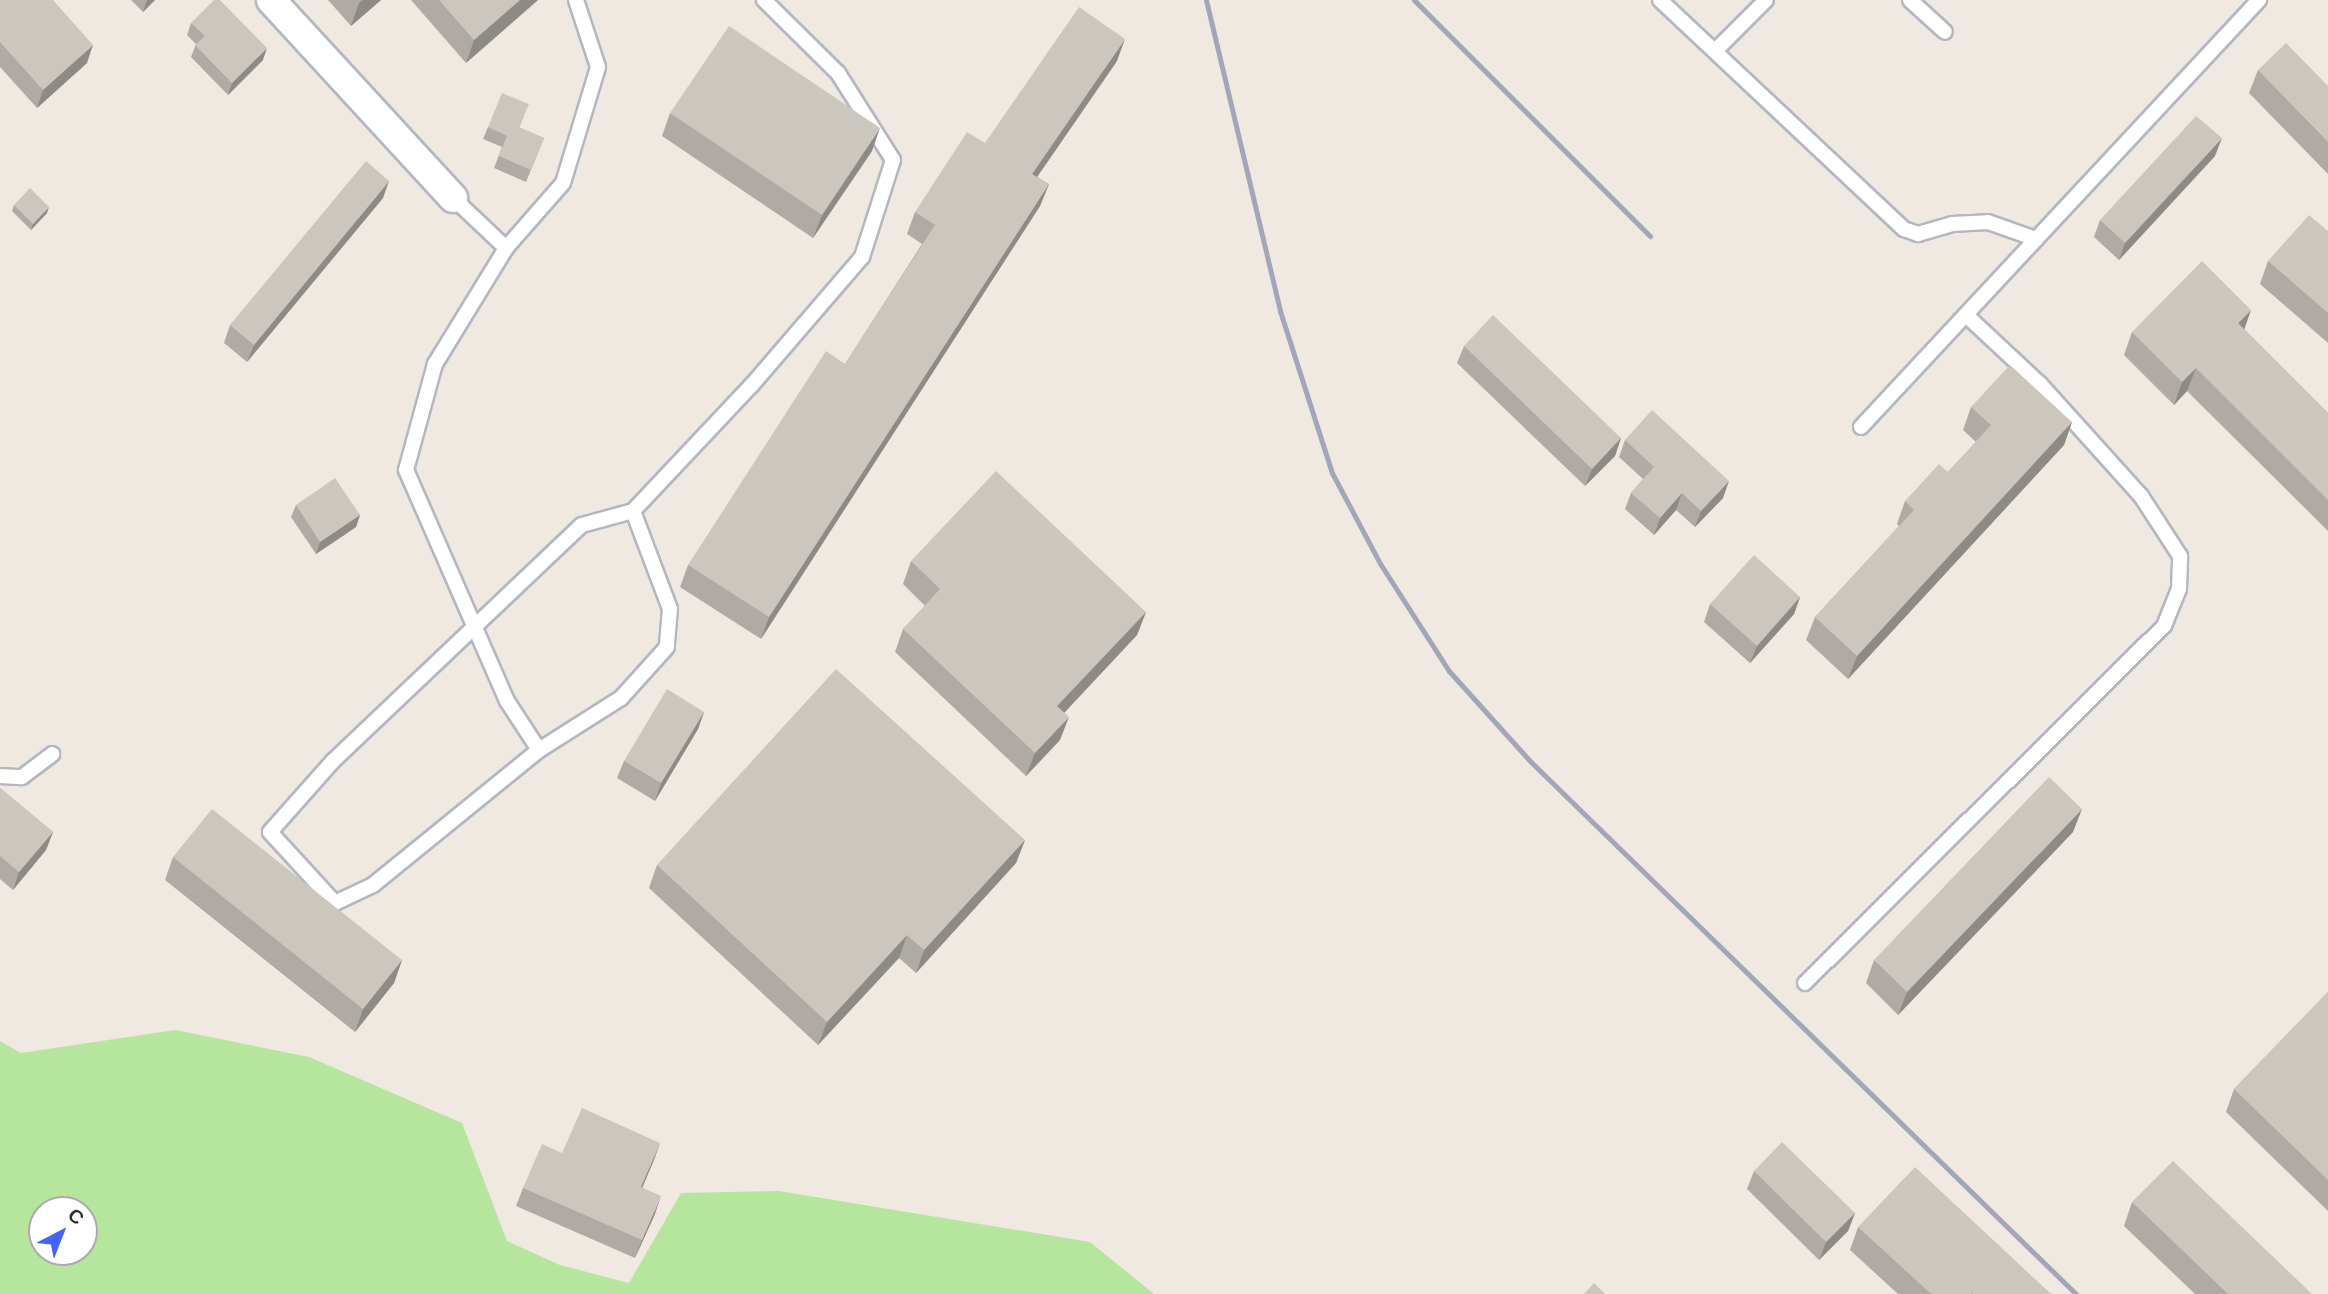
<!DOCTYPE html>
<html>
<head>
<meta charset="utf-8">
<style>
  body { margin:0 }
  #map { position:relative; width:2328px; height:1294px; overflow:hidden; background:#efe9e1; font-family:"Work Sans",sans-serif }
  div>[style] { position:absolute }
  .green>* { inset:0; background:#b6e59e }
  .roads { filter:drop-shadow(2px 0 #b4b7c1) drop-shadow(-2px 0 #b4b7c1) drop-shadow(0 2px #b4b7c1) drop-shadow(0 -2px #b4b7c1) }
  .service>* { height:14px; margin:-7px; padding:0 7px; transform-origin:7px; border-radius:7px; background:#fff }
  .minor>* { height:28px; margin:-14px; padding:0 14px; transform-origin:14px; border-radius:14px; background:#fff }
  .rail>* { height:5px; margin:-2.5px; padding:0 2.5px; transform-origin:2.5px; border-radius:2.5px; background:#a3a6b8 }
  .wall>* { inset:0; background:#afaba4 }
  .shaded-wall>* { inset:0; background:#8e8b86 }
  .building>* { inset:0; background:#cbc7bf }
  span { translate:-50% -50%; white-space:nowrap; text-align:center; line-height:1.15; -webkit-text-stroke:6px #fff; paint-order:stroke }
  .north { position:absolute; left:28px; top:1196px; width:70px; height:70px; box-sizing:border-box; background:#fff; border:2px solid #ababab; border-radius:50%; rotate:42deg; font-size:19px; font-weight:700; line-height:28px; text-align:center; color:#2e2e2e }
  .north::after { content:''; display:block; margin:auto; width:24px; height:32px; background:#4264fb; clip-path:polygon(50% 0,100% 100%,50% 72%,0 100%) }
</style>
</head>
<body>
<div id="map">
  <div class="green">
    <div style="clip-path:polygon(evenodd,175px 1030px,309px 1057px,462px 1123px,507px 1241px,560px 1265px,629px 1283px,681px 1193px,779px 1191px,1090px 1242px,1154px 1294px,0 1294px,0 1041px,21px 1053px,175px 1030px,42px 1210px,84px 1210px,84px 1252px,42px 1252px,42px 1210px)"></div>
  </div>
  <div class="roads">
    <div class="service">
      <div style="left:1660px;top:0;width:335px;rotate:43.2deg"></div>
      <div style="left:1904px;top:229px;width:15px;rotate:20deg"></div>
      <div style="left:1918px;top:234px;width:35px;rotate:-16deg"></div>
      <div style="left:1952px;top:224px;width:36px;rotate:-3deg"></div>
      <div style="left:1988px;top:222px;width:51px;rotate:19.5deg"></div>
      <div style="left:1910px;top:0;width:47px;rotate:42.4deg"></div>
      <div style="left:1715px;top:51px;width:72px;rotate:-45deg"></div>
      <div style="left:453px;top:198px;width:73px;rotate:43.3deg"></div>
      <div style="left:1861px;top:427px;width:584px;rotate:-47.01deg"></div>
      <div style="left:633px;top:511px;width:105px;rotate:69.3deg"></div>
      <div style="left:670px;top:609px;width:38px;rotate:95deg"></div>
      <div style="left:667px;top:647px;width:69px;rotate:132deg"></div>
      <div style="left:621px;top:698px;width:97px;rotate:147.6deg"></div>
      <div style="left:539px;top:750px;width:214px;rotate:140.9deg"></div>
      <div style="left:373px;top:885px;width:42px;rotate:154.7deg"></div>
      <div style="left:335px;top:903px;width:96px;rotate:-132.5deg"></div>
      <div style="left:270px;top:832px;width:95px;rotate:-48.4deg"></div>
      <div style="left:333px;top:761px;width:343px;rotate:-43.5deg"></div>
      <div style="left:582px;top:525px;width:53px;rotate:-15.4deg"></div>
      <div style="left:633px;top:511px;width:172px;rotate:-46.7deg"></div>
      <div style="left:751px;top:386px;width:170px;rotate:-49.3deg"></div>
      <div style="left:862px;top:257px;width:102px;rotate:-72.3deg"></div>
      <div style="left:893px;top:160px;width:103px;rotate:-122.3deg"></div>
      <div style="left:838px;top:73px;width:104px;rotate:-135.4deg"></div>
      <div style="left:539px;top:750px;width:59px;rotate:-123.1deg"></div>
      <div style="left:507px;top:701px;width:252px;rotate:-113.6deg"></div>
      <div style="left:406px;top:470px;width:110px;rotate:-74.7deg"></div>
      <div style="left:435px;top:364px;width:136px;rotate:-58.5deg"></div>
      <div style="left:506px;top:248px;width:86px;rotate:-48.8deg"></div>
      <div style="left:563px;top:183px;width:121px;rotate:-73.2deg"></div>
      <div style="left:598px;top:67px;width:71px;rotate:-108.2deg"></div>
      <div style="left:0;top:776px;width:22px;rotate:3deg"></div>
      <div style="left:22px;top:777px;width:38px;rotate:-37deg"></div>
      <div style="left:1805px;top:983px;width:506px;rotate:-44.84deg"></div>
      <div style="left:2164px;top:626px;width:40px;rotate:-68deg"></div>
      <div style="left:2179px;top:589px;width:33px;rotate:-88deg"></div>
      <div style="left:2180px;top:556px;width:72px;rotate:-123deg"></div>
      <div style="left:2141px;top:496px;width:151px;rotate:-132deg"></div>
      <div style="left:2040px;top:384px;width:101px;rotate:-137deg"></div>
    </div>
    <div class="minor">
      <div style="left:271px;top:0;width:269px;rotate:47.4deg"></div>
    </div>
  </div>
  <div class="rail">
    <div style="left:1206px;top:0;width:320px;rotate:76.6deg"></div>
    <div style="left:1280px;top:311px;width:170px;rotate:72.2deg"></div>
    <div style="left:1332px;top:473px;width:104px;rotate:62deg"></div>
    <div style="left:1381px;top:565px;width:126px;rotate:57.3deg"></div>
    <div style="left:1449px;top:671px;width:122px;rotate:48deg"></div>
    <div style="left:1531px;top:762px;width:762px;rotate:44.31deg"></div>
    <div style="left:1414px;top:0;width:334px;rotate:45deg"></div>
  </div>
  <div class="wall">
    <div style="clip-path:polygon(0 0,87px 63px,37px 108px,0 67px)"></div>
    <div style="clip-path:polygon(131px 0,155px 0,143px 12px)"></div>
    <div style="clip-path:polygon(328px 0,381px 0,351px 26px)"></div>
    <div style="clip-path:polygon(411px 0,538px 0,466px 63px)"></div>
    <div style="clip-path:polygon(191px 23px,263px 60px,228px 95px,191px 57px,196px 44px,187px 35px)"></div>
    <div style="clip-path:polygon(1117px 61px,1037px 177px,1049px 184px,1040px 206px,761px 639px,680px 587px,688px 565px,845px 364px,922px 244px,907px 234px,915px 212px,985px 143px)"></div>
    <div style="clip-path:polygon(2258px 70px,2328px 86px,2328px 174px,2249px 93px)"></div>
    <div style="clip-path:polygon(670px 113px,872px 151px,813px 238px,662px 136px)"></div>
    <div style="clip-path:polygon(524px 116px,519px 128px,544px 138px,526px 182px,494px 168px,502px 147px,483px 139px,488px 127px)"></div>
    <div style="clip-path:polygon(2215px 156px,2119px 260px,2094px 237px,2100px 220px)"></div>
    <div style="clip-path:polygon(383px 198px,247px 362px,224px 343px,230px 325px)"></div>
    <div style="clip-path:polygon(14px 205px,47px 213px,31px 230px,12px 211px)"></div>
    <div style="clip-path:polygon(2328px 231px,2328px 343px,2260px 284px,2268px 261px)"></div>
    <div style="clip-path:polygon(2244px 329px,2328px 413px,2328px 531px,2187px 391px,2174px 405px,2124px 355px,2132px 332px)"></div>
    <div style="clip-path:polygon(1464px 346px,1621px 438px,1615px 456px,1585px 486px,1457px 363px)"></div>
    <div style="clip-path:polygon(1971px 407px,2072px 422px,2064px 445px,1848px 679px,1806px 640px,1815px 617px,1899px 526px,1897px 524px,1905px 501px,1948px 472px,1976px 442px,1963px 430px)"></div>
    <div style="clip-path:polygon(1625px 440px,1723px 498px,1695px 527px,1676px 510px,1654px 535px,1625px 509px,1631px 493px,1643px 479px,1619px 457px)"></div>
    <div style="clip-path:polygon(296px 505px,360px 515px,356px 527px,316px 554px,291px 517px)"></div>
    <div style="clip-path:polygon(911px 561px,1146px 612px,1137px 635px,1064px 713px,1060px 740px,1026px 776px,895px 652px,903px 629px,925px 606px,903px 584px)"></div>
    <div style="clip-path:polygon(1800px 597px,1794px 614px,1750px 663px,1704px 622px,1710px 604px)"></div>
    <div style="clip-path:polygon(704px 712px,698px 729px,655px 801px,617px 778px,624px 761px)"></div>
    <div style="clip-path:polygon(0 788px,53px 832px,46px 850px,13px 890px,0 879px)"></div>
    <div style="clip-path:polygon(2073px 832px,1898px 1015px,1866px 983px,1874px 960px)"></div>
    <div style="clip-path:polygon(1025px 840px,1016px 863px,916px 973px,899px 958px,818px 1045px,649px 888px,657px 865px)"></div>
    <div style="clip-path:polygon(173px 857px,402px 960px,394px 983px,355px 1032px,165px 880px)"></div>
    <div style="clip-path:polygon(2328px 992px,2328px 1211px,2226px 1112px,2234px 1089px)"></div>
    <div style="clip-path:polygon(660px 1143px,642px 1188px,655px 1214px,635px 1258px,516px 1206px,523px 1188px,562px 1153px)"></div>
    <div style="clip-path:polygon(1754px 1171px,1855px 1213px,1848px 1231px,1819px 1260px,1747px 1189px)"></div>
    <div style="clip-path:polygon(2132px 1202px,2312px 1294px,2195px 1294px,2124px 1226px)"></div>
    <div style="clip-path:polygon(1858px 1227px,2051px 1294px,1898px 1294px,1850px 1250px)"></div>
  </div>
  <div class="shaded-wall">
    <div style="clip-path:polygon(147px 0,155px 0,143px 12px)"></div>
    <div style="clip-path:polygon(363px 0,381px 0,351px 26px,359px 3px)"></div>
    <div style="clip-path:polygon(520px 0,538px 0,466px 63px,474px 40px)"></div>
    <div style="clip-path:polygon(1125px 39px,1117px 61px,1024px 196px,1032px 174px)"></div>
    <div style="clip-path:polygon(93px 45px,87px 63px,37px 108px,43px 90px)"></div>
    <div style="clip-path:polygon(267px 48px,263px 60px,228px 95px,232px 83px)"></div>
    <div style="clip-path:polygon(880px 128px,872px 151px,813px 238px,822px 215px)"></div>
    <div style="clip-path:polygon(2222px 138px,2215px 156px,2119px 260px,2125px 243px)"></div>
    <div style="clip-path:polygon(389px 181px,383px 198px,247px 362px,254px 345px)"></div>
    <div style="clip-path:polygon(1049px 184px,1040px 206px,761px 639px,769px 617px)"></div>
    <div style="clip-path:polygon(49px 207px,47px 213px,31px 230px,33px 224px)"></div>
    <div style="clip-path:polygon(2251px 310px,2243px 333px,2238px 323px)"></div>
    <div style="clip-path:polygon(2196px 368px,2187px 391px,2174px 405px,2182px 382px)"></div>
    <div style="clip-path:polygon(2072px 422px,2064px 445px,1848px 679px,1857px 656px)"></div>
    <div style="clip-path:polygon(1621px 438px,1615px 456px,1585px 486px,1592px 469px)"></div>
    <div style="clip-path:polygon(1729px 481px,1723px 498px,1695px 527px,1701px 511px)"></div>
    <div style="clip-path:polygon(1682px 493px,1676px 510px,1654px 535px,1660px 518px)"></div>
    <div style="clip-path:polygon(360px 515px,356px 527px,316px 554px,320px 542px)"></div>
    <div style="clip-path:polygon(1800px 597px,1794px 614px,1750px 663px,1757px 646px)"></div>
    <div style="clip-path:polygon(1146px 612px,1137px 635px,1049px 729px,1057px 706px)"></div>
    <div style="clip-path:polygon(704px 712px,698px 729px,655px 801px,661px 783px)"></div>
    <div style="clip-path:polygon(1069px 717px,1060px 740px,1026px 776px,1035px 753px)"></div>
    <div style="clip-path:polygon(2082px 809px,2073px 832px,1898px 1015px,1907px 992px)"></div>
    <div style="clip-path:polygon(53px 832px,46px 850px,13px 890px,19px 872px)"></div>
    <div style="clip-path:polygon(1025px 840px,1016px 863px,916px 973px,924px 950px)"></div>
    <div style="clip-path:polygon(907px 935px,899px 958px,818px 1045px,827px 1022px)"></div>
    <div style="clip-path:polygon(402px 960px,394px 983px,355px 1032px,363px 1009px)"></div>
    <div style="clip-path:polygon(660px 1143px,654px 1160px,635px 1205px,641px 1187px)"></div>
    <div style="clip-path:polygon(661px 1196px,655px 1214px,635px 1258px,642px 1240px)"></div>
    <div style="clip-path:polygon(1855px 1213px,1848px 1231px,1819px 1260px,1826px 1242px)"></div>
  </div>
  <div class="building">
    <div style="clip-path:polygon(0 0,53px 0,93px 45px,43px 90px,0 42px)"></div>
    <div style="clip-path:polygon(214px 0,220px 0,267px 48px,232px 83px,195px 45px,205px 36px,191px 23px)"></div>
    <div style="clip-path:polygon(439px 0,520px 0,474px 40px)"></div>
    <div style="clip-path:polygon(1079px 7px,1125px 39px,1032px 174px,1049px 184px,769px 617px,688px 565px,826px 351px,845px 364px,935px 225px,915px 212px,967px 132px,985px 143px)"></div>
    <div style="clip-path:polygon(729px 26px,880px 128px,822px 215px,670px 113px)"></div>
    <div style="clip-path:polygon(2286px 43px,2328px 86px,2328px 142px,2258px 70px)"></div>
    <div style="clip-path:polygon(502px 93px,529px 104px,519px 127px,544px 138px,531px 170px,499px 156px,507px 136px,488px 127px)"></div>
    <div style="clip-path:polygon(2196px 116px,2222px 138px,2125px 243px,2100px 220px)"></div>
    <div style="clip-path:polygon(366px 161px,389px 181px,254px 345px,230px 325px)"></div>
    <div style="clip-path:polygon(30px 188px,49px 207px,33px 224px,14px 205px)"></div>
    <div style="clip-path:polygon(2309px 215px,2328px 231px,2328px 313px,2268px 261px)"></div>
    <div style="clip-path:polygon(2202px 261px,2251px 310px,2238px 323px,2328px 413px,2328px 500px,2196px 368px,2182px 382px,2132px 332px)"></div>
    <div style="clip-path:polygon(1493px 315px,1621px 438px,1592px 469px,1464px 346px)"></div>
    <div style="clip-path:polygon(2010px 365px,2072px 422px,1857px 656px,1815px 617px,1914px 510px,1905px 501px,1939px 464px,1948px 472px,1991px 425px,1971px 407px)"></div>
    <div style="clip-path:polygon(1652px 410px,1729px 481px,1701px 511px,1682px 493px,1660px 518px,1631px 493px,1654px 467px,1625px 440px)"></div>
    <div style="clip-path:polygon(996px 471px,1146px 612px,1057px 706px,1069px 717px,1035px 753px,903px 629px,940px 589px,911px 561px)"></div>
    <div style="clip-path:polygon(335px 478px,360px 515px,320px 542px,296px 505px)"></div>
    <div style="clip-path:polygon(1754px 555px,1800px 597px,1757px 646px,1710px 604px)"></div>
    <div style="clip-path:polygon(836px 669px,1025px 840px,924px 950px,907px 935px,827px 1022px,657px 865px)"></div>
    <div style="clip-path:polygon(667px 689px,704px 712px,661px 783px,624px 761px)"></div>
    <div style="clip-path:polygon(2049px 777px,2082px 809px,1907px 992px,1874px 960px)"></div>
    <div style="clip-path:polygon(0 788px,53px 832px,19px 872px,0 856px)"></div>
    <div style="clip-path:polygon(212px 809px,402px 960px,363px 1009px,173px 857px)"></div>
    <div style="clip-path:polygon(2328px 992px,2328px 1180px,2234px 1089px)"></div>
    <div style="clip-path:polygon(582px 1108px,660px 1143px,641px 1187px,661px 1196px,642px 1240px,523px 1188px,542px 1144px,562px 1153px)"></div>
    <div style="clip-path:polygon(1782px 1142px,1855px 1213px,1826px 1242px,1754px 1171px)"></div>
    <div style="clip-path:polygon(2173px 1161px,2312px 1294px,2228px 1294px,2132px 1202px)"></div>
    <div style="clip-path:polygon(1915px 1167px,2051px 1294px,1973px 1294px,1972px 1293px,1971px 1294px,1931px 1294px,1858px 1227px)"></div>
    <div style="clip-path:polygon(1594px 1283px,1605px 1294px,1584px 1294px)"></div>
  </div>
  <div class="north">С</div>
</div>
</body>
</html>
